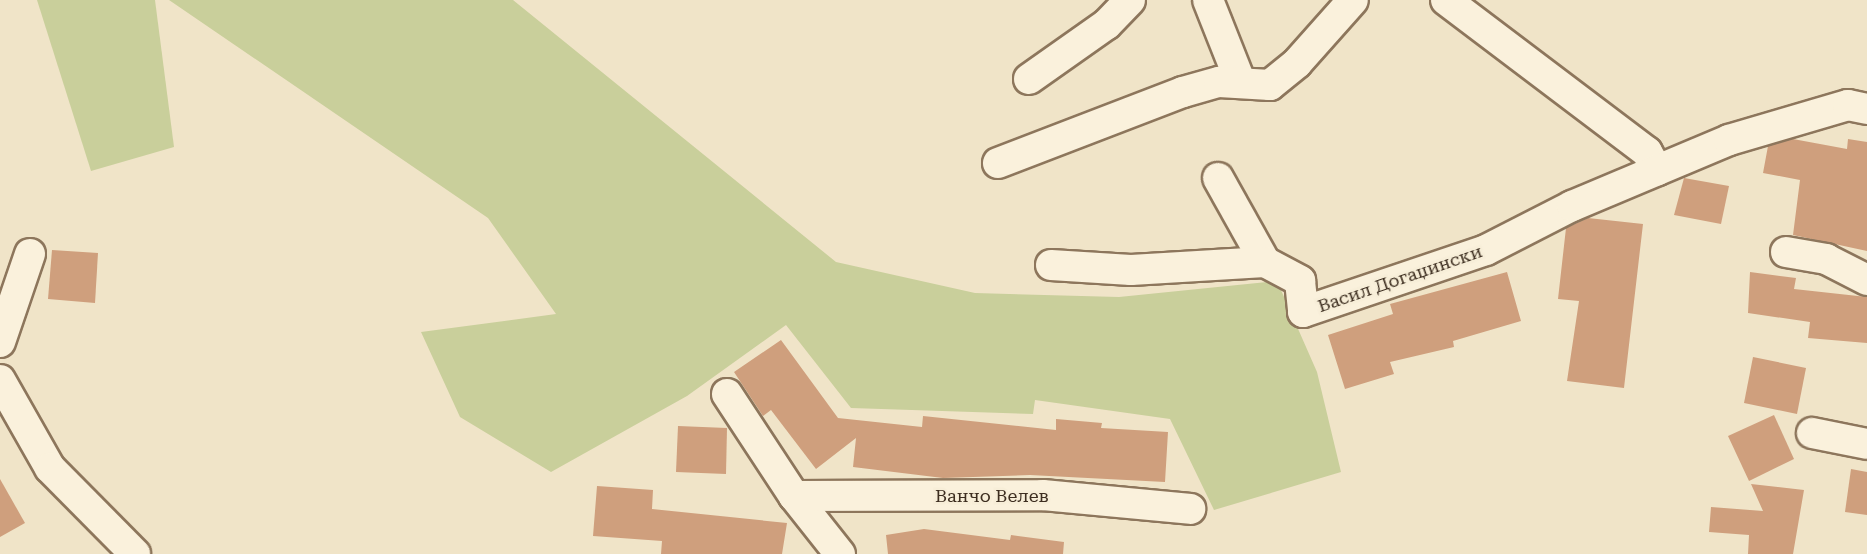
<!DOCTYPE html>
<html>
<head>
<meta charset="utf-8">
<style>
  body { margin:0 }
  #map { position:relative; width:1867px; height:554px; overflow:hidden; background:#f0e4c8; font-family:"Roboto Serif",serif }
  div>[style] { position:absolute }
  .green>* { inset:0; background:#c9cf9b }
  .building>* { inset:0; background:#cf9f7d }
  .roads { filter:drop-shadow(2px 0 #8d765c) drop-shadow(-2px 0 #8d765c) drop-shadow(0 2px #8d765c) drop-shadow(0 -2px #8d765c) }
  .minor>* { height:30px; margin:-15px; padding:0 15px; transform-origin:15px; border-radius:15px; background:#faf1dc }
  span { translate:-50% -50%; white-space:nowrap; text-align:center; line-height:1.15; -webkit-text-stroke:5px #f7eed8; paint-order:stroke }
  .street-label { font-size:18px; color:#3d2e20 }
</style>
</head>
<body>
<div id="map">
  <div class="green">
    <div style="clip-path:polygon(37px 0,155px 0,174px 147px,91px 171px)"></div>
    <div style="clip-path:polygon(169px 0,513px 0,836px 262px,975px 293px,1119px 297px,1277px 281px,1317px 372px,1341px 472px,1214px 510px,1170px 419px,1035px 400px,1033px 414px,851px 408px,786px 325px,687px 396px,551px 472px,460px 417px,421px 332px,556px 314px,488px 218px)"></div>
  </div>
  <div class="building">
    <div style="clip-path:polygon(1793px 139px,1847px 149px,1848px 139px,1867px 142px,1867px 251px,1793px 235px,1800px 180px,1763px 173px,1768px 146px)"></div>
    <div style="clip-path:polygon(1684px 178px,1729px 186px,1721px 224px,1674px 215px)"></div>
    <div style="clip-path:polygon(1588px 218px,1643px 224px,1624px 388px,1567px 381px,1579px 301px,1558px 299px,1566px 228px)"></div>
    <div style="clip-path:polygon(52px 250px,98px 253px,95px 303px,48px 299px)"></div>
    <div style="clip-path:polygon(1507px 272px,1521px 321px,1453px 341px,1454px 347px,1390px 362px,1394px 374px,1345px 389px,1328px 335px,1393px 314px,1390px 304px)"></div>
    <div style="clip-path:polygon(1750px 272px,1796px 278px,1794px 289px,1867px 297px,1867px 343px,1808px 338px,1810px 322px,1748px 313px)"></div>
    <div style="clip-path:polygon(781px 340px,838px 418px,922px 427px,923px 416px,1056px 430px,1056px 419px,1102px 423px,1101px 428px,1168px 432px,1165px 482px,1030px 475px,943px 478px,853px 467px,856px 438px,816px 469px,771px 410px,763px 416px,734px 372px)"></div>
    <div style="clip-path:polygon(1753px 357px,1806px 368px,1797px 414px,1744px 403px)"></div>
    <div style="clip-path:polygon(1774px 415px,1794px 459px,1749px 481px,1728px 436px)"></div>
    <div style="clip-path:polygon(678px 426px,727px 428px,726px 474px,676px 472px)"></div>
    <div style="clip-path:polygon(1851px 469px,1867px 472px,1867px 515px,1845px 512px)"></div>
    <div style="clip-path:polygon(0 479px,25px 523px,0 537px)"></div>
    <div style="clip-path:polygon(1751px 484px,1804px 490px,1793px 554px,1748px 554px,1749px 535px,1709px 532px,1711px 507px,1763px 511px)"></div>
    <div style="clip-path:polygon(597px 486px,653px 490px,652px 509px,787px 523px,782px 554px,661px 554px,662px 541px,593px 536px)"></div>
    <div style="clip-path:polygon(924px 529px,1010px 540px,1011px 535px,1064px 542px,1063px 554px,888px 554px,886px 535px)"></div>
  </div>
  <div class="roads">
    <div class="minor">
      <div style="left:1208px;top:0;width:87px;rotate:68.4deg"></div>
      <div style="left:1446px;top:0;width:252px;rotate:37.1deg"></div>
      <div style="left:1647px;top:152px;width:21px;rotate:61deg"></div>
      <div style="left:1029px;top:79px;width:95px;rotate:-35.2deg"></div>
      <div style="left:1107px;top:24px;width:33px;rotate:-46deg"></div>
      <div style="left:998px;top:163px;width:198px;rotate:-21deg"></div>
      <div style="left:1183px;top:92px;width:37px;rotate:-16deg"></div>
      <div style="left:1219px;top:82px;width:51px;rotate:3.4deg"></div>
      <div style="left:1270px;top:85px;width:35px;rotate:-39deg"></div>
      <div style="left:1297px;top:63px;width:84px;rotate:-48.4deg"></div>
      <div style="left:1218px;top:178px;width:96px;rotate:60.8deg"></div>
      <div style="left:1786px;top:252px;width:41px;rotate:9.9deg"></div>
      <div style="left:1826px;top:259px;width:46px;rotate:27.1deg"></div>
      <div style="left:1051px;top:265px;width:80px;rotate:3.6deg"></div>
      <div style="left:1131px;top:270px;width:134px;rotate:-3.4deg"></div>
      <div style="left:1265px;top:262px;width:40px;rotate:28deg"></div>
      <div style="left:1300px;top:281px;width:31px;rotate:84deg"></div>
      <div style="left:1303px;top:312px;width:193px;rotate:-18.7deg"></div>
      <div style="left:1486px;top:250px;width:97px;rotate:-27.1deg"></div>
      <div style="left:1572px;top:206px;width:170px;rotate:-22.8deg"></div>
      <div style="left:1729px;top:140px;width:124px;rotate:-16.4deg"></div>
      <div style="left:1848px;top:105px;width:19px;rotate:12deg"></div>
      <div style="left:0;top:342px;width:93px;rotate:-71.2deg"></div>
      <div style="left:0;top:380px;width:101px;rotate:60.4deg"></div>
      <div style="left:50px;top:468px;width:121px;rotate:45.3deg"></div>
      <div style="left:727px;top:394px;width:122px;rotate:56.7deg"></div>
      <div style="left:794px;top:496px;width:74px;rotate:51.6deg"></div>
      <div style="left:1812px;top:433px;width:56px;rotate:11.3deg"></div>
      <div style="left:794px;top:496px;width:249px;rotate:-0.2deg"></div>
      <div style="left:1043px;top:495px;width:148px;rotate:5.4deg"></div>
    </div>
  </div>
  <div class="street-label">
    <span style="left:1400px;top:279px;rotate:-19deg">Васил Догаџински</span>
    <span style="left:992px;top:496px">Ванчо Велев</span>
  </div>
</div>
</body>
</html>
